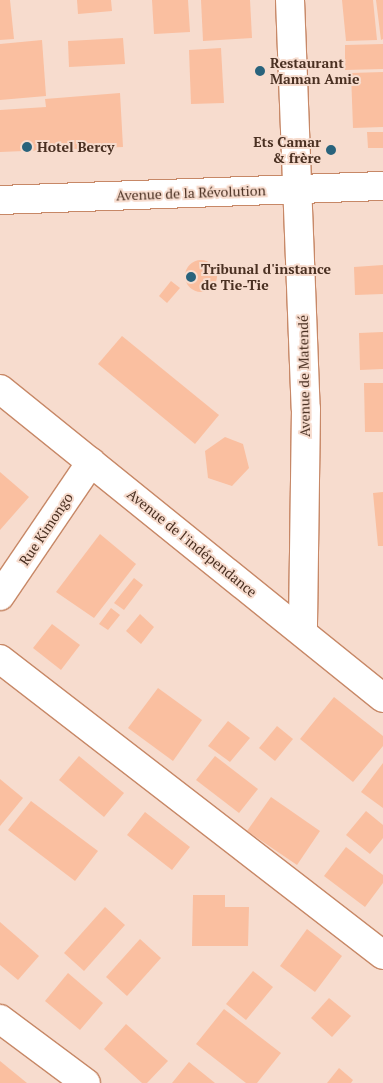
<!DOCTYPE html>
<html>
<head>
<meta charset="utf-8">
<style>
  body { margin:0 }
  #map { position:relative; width:383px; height:1083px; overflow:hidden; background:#f7dcce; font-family:"PT Serif",serif }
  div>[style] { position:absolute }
  .building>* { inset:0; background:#fabfa0 }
  .round { border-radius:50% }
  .roads { filter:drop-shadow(1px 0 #c78867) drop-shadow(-1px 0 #c78867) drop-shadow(0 1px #c78867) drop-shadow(0 -1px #c78867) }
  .street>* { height:28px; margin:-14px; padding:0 14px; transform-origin:14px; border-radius:14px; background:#fff }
  .secondary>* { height:28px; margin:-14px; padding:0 14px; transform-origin:14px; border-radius:14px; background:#fff }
  .dots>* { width:14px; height:14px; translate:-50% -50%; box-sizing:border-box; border:2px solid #f7dcce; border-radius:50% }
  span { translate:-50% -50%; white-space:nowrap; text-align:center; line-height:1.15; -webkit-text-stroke:4px #f7dcce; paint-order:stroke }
  .poi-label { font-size:14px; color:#4a3022; font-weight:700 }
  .left { translate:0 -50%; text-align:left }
  .right { translate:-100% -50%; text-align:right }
  .street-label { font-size:14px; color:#4a3022 }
</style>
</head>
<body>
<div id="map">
  <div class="building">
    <div style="clip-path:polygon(0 0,10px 0,14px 39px,0 40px)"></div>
    <div style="clip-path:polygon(77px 0,111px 0,112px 11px,78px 14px)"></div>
    <div style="clip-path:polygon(152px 0,188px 0,190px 32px,154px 34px)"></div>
    <div style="clip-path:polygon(201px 0,250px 0,252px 38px,203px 41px)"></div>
    <div style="clip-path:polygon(342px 0,373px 0,377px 40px,346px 41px)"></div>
    <div style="clip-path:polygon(376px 0,383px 0,383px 39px,381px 40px)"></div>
    <div style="clip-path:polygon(123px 38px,125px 64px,69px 67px,68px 41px)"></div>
    <div style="clip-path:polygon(42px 40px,46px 96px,0 100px,0 44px)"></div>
    <div style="clip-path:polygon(383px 44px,383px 69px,345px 70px,345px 45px)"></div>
    <div style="clip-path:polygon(221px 48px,224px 103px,191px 104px,189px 50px)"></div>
    <div style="clip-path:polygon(383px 72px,383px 127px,353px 128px,351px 73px)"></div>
    <div style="clip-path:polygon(120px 93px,123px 147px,0 152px,0 110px,46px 107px,45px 99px)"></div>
    <div style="clip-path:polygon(367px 132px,383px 132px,383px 148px,368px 148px)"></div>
    <div class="round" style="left:185px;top:260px;width:32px;height:32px"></div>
    <div style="clip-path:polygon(383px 265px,383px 294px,355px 295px,354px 267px)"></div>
    <div style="clip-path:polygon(171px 281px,180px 288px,167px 303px,159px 296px)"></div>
    <div style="clip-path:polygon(383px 332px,383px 369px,360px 370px,359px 333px)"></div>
    <div style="clip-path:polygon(122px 336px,219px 415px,195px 444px,98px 364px)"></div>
    <div style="clip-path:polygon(364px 383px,383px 383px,383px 432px,365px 432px)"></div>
    <div style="clip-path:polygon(225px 437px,243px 444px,249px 468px,232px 486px,208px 478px,205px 451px)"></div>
    <div style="clip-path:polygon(0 472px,29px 497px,0 530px)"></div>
    <div style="clip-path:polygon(383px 492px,383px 546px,378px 546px,373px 493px)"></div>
    <div style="clip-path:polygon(100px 534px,136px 564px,94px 618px,56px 592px)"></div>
    <div style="clip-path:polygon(134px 578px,143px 585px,124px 610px,114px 603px)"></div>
    <div style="clip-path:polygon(111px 608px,120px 615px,108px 630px,99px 624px)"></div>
    <div style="clip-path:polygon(140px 614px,154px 627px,141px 644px,126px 631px)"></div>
    <div style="clip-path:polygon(52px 624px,80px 645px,61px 670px,33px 648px)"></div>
    <div style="clip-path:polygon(158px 688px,202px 720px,173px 761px,128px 728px)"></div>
    <div style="clip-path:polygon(334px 697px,383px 736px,383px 746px,353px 782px,300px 739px)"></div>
    <div style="clip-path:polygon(228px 721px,250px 738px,230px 762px,208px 746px)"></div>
    <div style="clip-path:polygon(277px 726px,293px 739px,275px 761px,259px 748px)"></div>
    <div style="clip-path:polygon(79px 756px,124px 793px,104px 817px,59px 780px)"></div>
    <div style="clip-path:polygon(215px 756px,258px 789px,239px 813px,196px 780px)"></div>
    <div style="clip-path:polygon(383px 763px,383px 808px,361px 792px)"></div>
    <div style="clip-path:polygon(0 779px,23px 798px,0 826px)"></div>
    <div style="clip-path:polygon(271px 797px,320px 831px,297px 865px,247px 831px)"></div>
    <div style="clip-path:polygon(31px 801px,98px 851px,75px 881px,8px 830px)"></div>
    <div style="clip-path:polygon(366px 811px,383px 825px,383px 838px,370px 854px,346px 835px)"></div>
    <div style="clip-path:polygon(145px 812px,190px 847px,172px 870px,127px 835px)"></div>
    <div style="clip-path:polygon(346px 847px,383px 875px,383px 883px,365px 907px,324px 876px)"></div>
    <div style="clip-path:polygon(193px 895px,225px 895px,225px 907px,249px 907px,248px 946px,192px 946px)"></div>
    <div style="clip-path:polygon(105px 907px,125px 925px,84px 971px,64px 953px)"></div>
    <div style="clip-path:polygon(0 922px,39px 956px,18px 980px,0 965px)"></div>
    <div style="clip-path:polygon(307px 929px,342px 956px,315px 992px,280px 966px)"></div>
    <div style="clip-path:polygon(140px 939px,161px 958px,127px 996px,106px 977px)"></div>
    <div style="clip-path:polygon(253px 971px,273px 987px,246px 1020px,226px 1004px)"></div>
    <div style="clip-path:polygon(68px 973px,103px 1003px,80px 1030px,45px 1001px)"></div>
    <div style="clip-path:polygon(329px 998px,351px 1016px,332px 1037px,311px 1018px)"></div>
    <div style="clip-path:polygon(224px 1009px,281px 1053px,257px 1083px,246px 1083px,196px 1044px)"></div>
    <div style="clip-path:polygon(126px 1024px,168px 1061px,147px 1083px,142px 1083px,104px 1049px)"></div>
    <div style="clip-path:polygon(0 1061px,27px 1083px,0 1083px)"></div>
    <div style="clip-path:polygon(189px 1062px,215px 1083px,172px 1083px)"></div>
    <div style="clip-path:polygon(339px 1068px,353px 1080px,351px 1083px,327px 1083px)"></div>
  </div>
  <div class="roads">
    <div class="street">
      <div style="left:290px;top:0;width:409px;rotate:87.8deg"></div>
      <div style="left:306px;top:409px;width:223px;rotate:90.8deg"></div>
      <div style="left:0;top:200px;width:383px;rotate:-2.1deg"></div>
      <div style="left:0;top:596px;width:162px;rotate:-55.8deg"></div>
      <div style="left:0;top:659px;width:484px;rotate:37.7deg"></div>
      <div style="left:0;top:1019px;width:107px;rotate:36.7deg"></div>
    </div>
    <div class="secondary">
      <div style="left:0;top:389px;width:492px;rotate:38.9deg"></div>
    </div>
  </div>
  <div class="dots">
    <div style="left:260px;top:71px;background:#29637c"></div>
    <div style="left:27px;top:147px;background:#29637c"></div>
    <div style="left:331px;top:150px;background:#29637c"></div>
    <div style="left:191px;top:277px;background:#29637c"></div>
  </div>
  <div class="poi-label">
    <span class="left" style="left:270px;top:71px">Restaurant<br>Maman Amie</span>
    <span class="right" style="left:321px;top:150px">Ets Camar<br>&amp; frère</span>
    <span class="left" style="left:37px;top:147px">Hotel Bercy</span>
    <span class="left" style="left:201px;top:277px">Tribunal d'instance<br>de Tie-Tie</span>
  </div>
  <div class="street-label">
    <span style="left:191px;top:193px;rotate:-2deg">Avenue de la Révolution</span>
    <span style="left:304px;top:376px;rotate:-91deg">Avenue de Matendé</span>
    <span style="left:46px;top:529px;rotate:-56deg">Rue Kimongo</span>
    <span style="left:192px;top:543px;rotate:39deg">Avenue de l'indépendance</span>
  </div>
</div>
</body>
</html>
